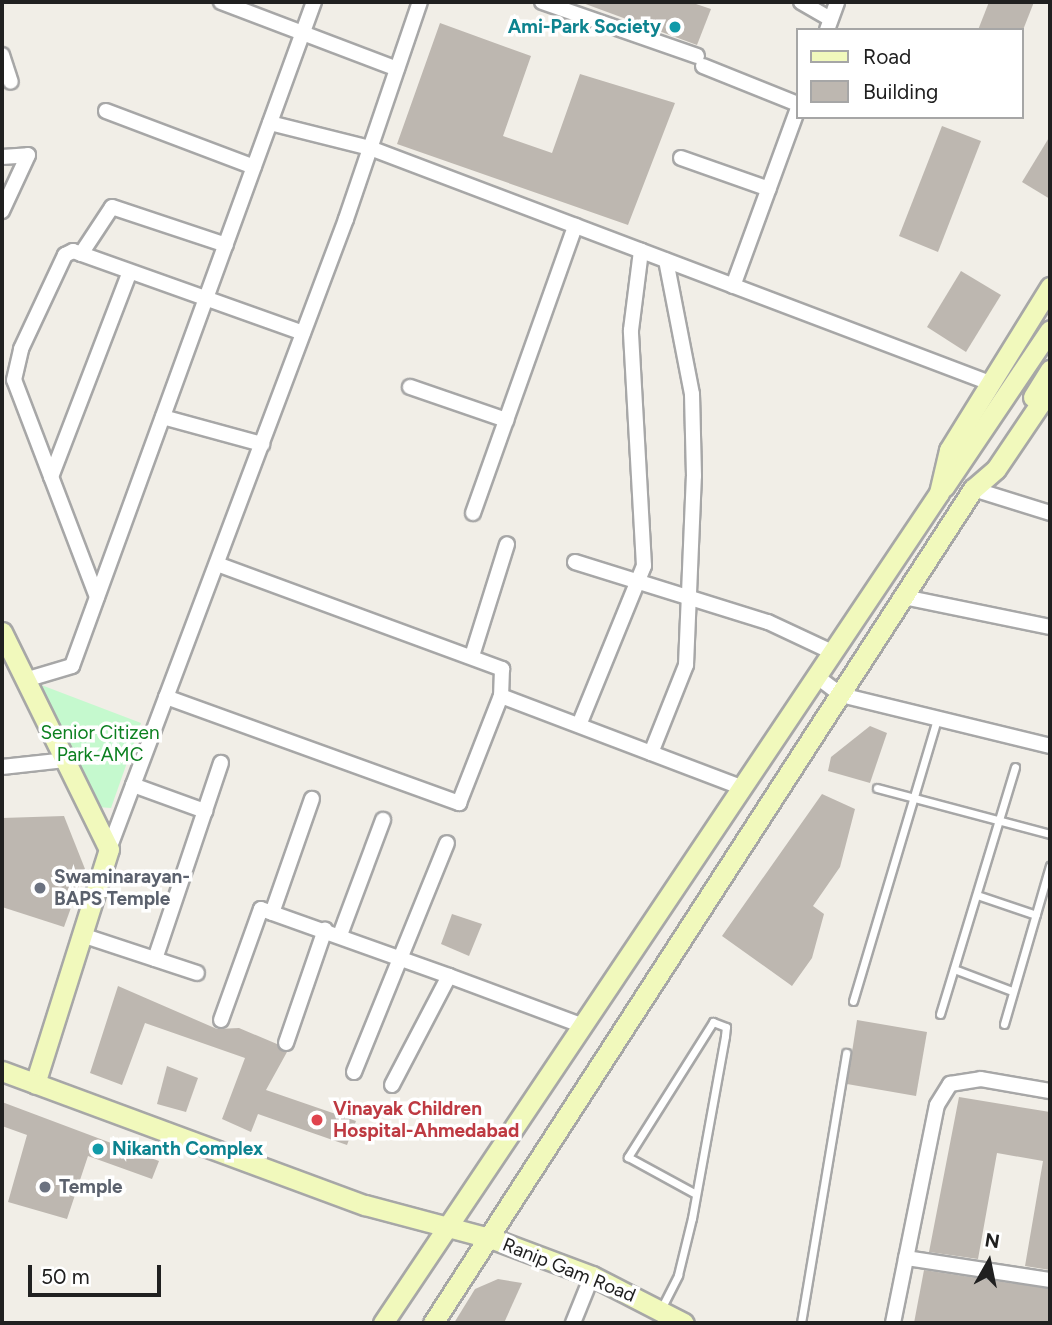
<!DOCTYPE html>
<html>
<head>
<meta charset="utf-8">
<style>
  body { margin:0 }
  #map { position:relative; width:1052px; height:1325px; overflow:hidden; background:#f1eee7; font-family:Figtree,sans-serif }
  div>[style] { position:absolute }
  .park>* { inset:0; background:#c5f9ce }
  .building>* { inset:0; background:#bdb7b0 }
  .roads { filter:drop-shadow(2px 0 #a7a7a7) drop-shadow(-2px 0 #a7a7a7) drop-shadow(0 2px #a7a7a7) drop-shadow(0 -2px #a7a7a7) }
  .lane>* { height:7px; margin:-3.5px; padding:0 3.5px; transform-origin:3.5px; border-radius:3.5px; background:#fff }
  .street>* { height:14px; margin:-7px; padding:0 7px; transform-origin:7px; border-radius:7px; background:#fff }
  .secondary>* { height:19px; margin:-9.5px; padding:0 9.5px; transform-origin:9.5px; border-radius:9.5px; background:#f1f9bc }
  .dots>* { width:19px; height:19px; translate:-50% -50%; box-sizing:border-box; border:4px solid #fff; border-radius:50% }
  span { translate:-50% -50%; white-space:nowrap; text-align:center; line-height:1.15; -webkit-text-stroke:7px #fff; paint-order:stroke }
  .culture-label { font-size:19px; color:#0d838f; font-weight:700 }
  .right { translate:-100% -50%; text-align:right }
  .left { translate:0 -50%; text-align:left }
  .park-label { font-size:19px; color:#0c8020 }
  .worship-label { font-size:19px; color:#5b616d; font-weight:700 }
  .health-label { font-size:19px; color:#be3a42; font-weight:700 }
  .street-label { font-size:19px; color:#202020 }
  .frame { position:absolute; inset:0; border:4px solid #202020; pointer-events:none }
  .legend { position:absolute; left:796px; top:28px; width:228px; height:91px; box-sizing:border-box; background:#fff; border:2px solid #a6a6a6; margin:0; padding:9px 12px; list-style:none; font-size:21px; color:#202020 }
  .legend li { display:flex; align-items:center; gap:14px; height:35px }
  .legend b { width:35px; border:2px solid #a6a6a6 }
  .north { position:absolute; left:954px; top:1227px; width:70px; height:70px; -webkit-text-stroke:5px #fff; paint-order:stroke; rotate:9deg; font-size:19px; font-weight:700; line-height:28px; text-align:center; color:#202020 }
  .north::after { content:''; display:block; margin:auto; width:24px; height:32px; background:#202020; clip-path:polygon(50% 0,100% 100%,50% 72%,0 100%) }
  .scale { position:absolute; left:28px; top:1265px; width:133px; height:32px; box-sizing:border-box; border:4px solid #202020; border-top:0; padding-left:9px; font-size:21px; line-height:24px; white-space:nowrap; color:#202020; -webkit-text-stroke:5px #fff; paint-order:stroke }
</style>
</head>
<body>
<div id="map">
  <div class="park">
    <div style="clip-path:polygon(36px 683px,141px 723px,111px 808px,97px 807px)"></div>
  </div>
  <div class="building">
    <div style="clip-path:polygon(580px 2px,690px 2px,711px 9px,697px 45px)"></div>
    <div style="clip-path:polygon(989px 2px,1034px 2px,1023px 30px,978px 30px)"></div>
    <div style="clip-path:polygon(440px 23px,531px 56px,503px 136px,552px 153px,580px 74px,675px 103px,628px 225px,397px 144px)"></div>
    <div style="clip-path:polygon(942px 126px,981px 141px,938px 252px,899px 236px)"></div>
    <div style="clip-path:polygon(1050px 136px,1050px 199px,1022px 182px)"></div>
    <div style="clip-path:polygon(961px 271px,1001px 295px,966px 352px,927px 327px)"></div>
    <div style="clip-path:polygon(870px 726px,887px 733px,870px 783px,828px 771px,831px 757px)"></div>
    <div style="clip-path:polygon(822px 794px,855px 809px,840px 867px,813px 906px,824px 914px,812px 958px,792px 986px,722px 936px)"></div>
    <div style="clip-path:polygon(64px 816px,85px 869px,64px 927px,2px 907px,2px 818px)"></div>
    <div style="clip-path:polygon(452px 914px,482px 924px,469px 956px,441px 944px)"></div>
    <div style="clip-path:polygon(118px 986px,217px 1029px,239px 1028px,277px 1044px,287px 1052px,266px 1090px,356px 1121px,347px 1145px,258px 1114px,251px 1132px,222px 1119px,245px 1058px,145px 1023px,122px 1085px,90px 1073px)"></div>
    <div style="clip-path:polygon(857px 1020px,927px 1032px,916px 1096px,847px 1084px)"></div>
    <div style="clip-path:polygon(167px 1066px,198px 1078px,186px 1112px,157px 1104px)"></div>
    <div style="clip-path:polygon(959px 1097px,1050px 1112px,1050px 1270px,1025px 1266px,1043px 1161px,997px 1153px,978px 1259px,929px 1252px)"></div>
    <div style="clip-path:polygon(2px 1102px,159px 1161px,152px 1179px,88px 1156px,67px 1219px,8px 1202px,27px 1135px,2px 1126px)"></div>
    <div style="clip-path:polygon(924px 1270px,1050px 1289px,1050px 1323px,914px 1323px)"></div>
    <div style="clip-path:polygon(498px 1279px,522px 1283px,504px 1323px,454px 1323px,475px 1289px)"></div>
  </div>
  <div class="roads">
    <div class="lane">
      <div style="left:877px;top:788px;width:179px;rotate:14.9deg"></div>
      <div style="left:977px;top:895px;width:62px;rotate:18.7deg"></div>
      <div style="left:954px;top:969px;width:62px;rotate:20.8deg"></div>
      <div style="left:853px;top:1001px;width:294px;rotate:-73.4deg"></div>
      <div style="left:940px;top:1014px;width:258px;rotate:-73.1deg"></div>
      <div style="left:1004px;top:1024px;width:165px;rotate:-73.8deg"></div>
      <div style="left:661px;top:1309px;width:38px;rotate:-63deg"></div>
      <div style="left:678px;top:1275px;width:59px;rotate:-76.2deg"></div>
      <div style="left:692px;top:1218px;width:185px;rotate:-79.7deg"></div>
      <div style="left:725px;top:1036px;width:9px;rotate:-84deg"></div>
      <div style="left:726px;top:1027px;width:14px;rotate:-159deg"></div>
      <div style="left:713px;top:1022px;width:160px;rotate:122.2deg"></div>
      <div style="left:628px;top:1157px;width:77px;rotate:28.6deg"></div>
      <div style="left:801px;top:1323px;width:274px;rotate:-80.5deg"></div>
    </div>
    <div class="street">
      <div style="left:221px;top:2px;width:188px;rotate:20.8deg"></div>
      <div style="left:542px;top:2px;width:164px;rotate:19.2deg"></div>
      <div style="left:801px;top:2px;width:34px;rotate:30deg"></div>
      <div style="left:827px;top:30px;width:30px;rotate:-70deg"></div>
      <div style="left:2px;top:55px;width:28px;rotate:72deg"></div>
      <div style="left:703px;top:66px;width:102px;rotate:21.8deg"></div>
      <div style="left:106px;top:111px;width:158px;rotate:20.7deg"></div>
      <div style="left:270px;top:123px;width:103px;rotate:14deg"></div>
      <div style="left:370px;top:148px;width:663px;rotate:20.76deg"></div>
      <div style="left:2px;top:157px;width:26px;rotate:-4deg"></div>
      <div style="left:28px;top:155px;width:62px;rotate:114.9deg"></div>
      <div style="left:681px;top:158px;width:93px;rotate:19.4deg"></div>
      <div style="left:81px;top:254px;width:56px;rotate:-56.6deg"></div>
      <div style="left:112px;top:207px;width:120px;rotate:18.4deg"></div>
      <div style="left:733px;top:286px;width:189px;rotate:-69.9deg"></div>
      <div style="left:410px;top:387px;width:102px;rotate:19deg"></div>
      <div style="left:163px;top:417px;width:103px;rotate:15.3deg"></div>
      <div style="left:51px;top:477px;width:217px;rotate:-69deg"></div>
      <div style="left:973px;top:489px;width:81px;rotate:17.3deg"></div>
      <div style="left:473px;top:513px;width:305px;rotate:-70.4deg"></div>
      <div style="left:575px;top:562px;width:202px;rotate:17.3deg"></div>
      <div style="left:768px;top:622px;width:71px;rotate:25.1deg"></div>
      <div style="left:217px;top:564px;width:304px;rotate:20.2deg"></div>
      <div style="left:502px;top:669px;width:27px;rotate:92deg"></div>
      <div style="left:97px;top:597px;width:232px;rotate:-110.9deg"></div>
      <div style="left:14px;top:380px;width:32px;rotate:-77deg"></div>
      <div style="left:21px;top:349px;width:104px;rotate:-64.9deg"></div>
      <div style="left:65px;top:255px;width:9px;rotate:-27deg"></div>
      <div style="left:73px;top:251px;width:244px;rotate:19.6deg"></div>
      <div style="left:904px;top:597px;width:149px;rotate:11.6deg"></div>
      <div style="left:472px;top:656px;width:117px;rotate:-72.6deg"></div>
      <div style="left:816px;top:676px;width:31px;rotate:37deg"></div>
      <div style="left:841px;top:695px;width:215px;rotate:13.7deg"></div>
      <div style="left:25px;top:680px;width:49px;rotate:-16.6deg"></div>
      <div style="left:72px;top:666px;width:707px;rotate:-69.98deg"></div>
      <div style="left:166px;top:697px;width:312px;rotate:19.9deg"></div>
      <div style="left:459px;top:803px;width:115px;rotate:-68.6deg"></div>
      <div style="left:501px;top:696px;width:256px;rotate:20.8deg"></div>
      <div style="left:579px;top:725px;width:172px;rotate:-67.8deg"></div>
      <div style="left:644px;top:566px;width:236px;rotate:-93.2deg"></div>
      <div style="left:631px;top:330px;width:80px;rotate:-82.8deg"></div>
      <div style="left:651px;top:753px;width:95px;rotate:-68.3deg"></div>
      <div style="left:686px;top:665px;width:189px;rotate:-87.6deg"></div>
      <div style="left:694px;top:476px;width:82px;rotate:-91.4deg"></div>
      <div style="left:692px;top:394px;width:136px;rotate:-101deg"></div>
      <div style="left:2px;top:767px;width:63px;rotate:-6.3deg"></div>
      <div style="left:133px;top:785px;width:77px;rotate:19.9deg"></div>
      <div style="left:109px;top:849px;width:673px;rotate:-69.38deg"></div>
      <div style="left:346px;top:219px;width:229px;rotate:-71.2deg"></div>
      <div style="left:272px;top:913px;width:121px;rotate:-70.7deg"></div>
      <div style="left:82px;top:935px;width:121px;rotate:18.3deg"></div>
      <div style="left:340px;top:935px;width:123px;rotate:-69.5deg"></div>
      <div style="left:155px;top:959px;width:207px;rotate:-71.4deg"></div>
      <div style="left:221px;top:1020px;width:118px;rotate:-70.2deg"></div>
      <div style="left:261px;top:909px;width:200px;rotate:19.6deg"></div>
      <div style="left:286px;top:1043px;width:120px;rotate:-71deg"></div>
      <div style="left:354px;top:1072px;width:247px;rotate:-67.9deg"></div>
      <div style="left:392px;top:1085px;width:123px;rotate:-62.4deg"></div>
      <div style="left:449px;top:976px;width:141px;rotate:20.4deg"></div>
      <div style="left:906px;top:1258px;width:146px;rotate:8.7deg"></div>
      <div style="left:573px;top:1323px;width:51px;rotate:-68deg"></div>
      <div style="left:893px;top:1323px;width:222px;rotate:-78.6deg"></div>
      <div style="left:937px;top:1105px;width:25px;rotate:-58deg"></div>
      <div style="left:950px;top:1084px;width:31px;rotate:-9deg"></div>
      <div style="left:981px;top:1079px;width:70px;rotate:9.9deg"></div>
    </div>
    <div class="secondary">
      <div style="left:1033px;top:397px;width:32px;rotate:-58deg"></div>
      <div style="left:944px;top:487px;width:189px;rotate:-56deg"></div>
      <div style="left:2px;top:632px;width:242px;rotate:63.8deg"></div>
      <div style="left:109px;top:849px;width:246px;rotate:107.5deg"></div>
      <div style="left:2px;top:1071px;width:387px;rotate:20.3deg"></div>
      <div style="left:365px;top:1205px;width:132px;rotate:14.9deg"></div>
      <div style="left:493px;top:1239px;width:106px;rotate:20.5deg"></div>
      <div style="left:592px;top:1276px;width:103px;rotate:27.1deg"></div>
      <div style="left:383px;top:1323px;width:999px;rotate:-56.18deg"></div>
      <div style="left:939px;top:493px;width:44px;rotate:-76.9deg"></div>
      <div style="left:949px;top:450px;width:192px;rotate:-58.2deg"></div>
      <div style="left:433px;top:1323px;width:994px;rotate:-57.08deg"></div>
      <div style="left:973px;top:489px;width:30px;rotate:-41deg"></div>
      <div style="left:996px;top:469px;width:97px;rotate:-56deg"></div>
    </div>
  </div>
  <div class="dots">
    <div style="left:675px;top:27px;background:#0f9aa8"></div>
    <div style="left:40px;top:888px;background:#6b7280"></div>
    <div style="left:317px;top:1120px;background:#e0444e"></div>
    <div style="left:98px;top:1149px;background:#0f9aa8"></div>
    <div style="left:45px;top:1187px;background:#6b7280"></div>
  </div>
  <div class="culture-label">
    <span class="right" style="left:661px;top:27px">Ami-Park Society</span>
    <span class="left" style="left:112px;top:1149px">Nikanth Complex</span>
  </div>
  <div class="park-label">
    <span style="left:100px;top:744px">Senior Citizen<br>Park-AMC</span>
  </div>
  <div class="worship-label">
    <span class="left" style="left:54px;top:888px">Swaminarayan-<br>BAPS Temple</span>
    <span class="left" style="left:59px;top:1187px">Temple</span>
  </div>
  <div class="health-label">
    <span class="left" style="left:333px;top:1120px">Vinayak Children<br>Hospital-Ahmedabad</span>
  </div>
  <div class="street-label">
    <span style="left:569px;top:1270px;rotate:22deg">Ranip Gam Road</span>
  </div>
  <div class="frame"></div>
  <ul class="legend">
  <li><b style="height:9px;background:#f1f9bc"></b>Road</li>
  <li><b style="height:19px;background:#bdb7b0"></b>Building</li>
  </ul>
  <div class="north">N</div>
  <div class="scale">50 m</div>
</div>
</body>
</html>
